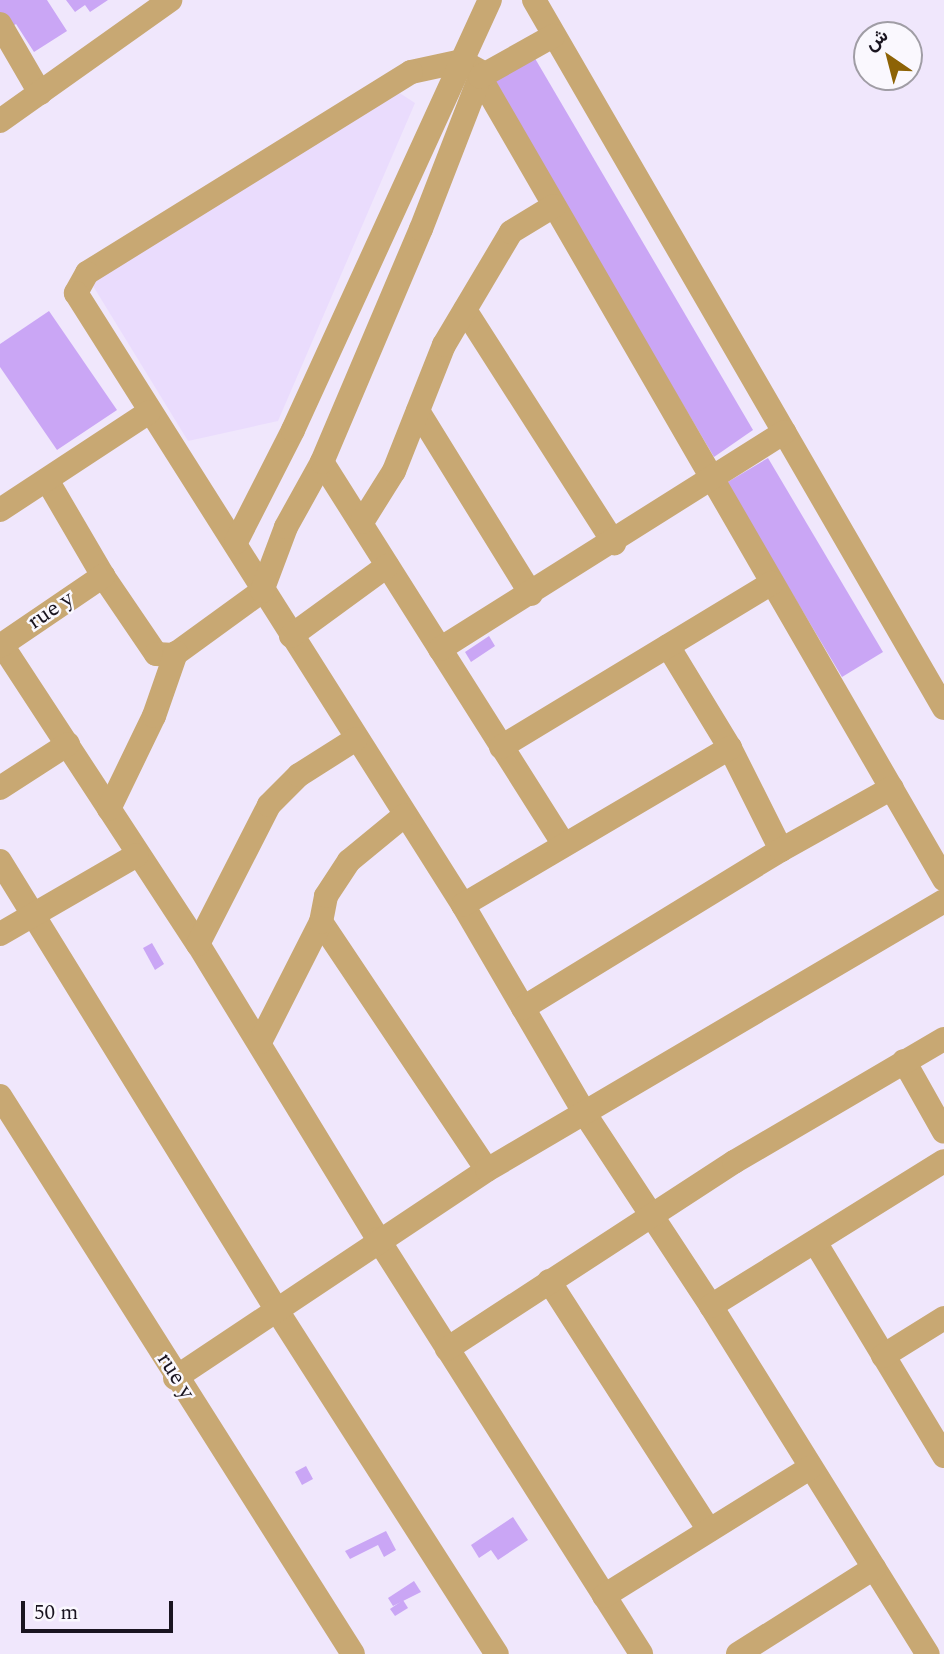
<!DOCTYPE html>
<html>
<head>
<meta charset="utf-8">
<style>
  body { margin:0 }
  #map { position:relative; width:944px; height:1654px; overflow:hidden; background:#f0e7fc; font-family:Spectral,Vazirmatn,serif }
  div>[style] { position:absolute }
  .built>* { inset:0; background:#eadcfd }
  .building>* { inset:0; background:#caa6f5 }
  .minor>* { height:24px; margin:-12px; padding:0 12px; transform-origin:12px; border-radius:12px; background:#c8a873 }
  span { translate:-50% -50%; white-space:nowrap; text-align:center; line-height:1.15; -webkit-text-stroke:5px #faf8fe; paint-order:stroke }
  .street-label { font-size:23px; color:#1a1520 }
  .north { position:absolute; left:853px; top:21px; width:70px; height:70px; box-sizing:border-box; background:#faf8fe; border:2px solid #a09da5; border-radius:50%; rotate:325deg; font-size:19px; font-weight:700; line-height:28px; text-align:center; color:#1a1520 }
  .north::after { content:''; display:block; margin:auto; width:24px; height:32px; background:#8d6306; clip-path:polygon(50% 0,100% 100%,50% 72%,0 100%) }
  .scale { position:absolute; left:21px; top:1601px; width:152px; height:32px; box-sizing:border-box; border:4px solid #1a1520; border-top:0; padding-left:9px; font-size:21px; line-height:24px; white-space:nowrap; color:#1a1520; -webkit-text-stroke:5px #faf8fe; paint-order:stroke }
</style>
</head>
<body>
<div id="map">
  <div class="built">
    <div style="clip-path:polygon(398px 92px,415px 103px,278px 421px,188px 441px,90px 281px)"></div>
  </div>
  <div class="building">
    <div style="clip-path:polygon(0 0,47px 0,67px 31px,34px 52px,16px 24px,8px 29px,0 16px)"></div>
    <div style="clip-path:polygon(66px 0,108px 0,90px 12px,85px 5px,75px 12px)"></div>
    <div style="clip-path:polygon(533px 55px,753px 430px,714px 457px,490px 80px)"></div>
    <div style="clip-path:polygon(49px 311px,117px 410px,57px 450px,0 367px,0 344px)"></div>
    <div style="clip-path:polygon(768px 458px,883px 652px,842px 677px,726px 483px)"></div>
    <div style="clip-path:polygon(489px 636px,495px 646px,471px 662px,465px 652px)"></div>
    <div style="clip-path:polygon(152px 943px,164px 964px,155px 970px,143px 948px)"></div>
    <div style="clip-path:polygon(306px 1466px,313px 1479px,302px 1485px,295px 1472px)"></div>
    <div style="clip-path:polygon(513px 1517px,528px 1540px,498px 1560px,491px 1550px,479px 1558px,471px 1545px)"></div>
    <div style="clip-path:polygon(386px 1531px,396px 1550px,384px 1557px,378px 1545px,350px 1559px,345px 1551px)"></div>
    <div style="clip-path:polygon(414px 1581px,421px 1592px,393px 1606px,388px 1598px)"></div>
    <div style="clip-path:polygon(403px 1600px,408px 1608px,395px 1616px,390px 1609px)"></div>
  </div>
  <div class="minor">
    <div style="left:534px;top:0;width:818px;rotate:59.93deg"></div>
    <div style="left:0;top:24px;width:80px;rotate:59.9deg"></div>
    <div style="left:485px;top:74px;width:26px;rotate:-151deg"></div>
    <div style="left:462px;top:61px;width:52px;rotate:167.8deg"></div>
    <div style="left:411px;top:72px;width:381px;rotate:148.2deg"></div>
    <div style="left:87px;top:273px;width:23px;rotate:119deg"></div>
    <div style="left:76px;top:293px;width:724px;rotate:57.69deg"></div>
    <div style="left:463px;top:905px;width:242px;rotate:59.7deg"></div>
    <div style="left:585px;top:1114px;width:230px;rotate:56.7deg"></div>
    <div style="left:711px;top:1306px;width:410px;rotate:58.1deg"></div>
    <div style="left:480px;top:77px;width:927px;rotate:59.95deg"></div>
    <div style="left:0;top:121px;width:209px;rotate:-35.4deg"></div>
    <div style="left:465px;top:310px;width:277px;rotate:57.4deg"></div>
    <div style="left:418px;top:411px;width:215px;rotate:58.3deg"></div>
    <div style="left:322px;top:462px;width:453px;rotate:57.7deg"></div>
    <div style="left:47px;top:480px;width:111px;rotate:59.7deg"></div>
    <div style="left:103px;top:576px;width:94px;rotate:55.8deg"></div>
    <div style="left:156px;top:654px;width:18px;rotate:3deg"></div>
    <div style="left:174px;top:655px;width:109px;rotate:-36deg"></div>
    <div style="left:262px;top:591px;width:68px;rotate:-69.4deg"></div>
    <div style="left:286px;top:527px;width:74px;rotate:-61deg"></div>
    <div style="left:322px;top:462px;width:253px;rotate:-67deg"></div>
    <div style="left:421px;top:229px;width:163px;rotate:-68.8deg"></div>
    <div style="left:480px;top:77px;width:84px;rotate:-29.3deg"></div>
    <div style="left:0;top:510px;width:178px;rotate:-33.3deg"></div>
    <div style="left:362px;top:522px;width:60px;rotate:-57.9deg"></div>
    <div style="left:394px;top:471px;width:136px;rotate:-68.4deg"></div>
    <div style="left:444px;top:345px;width:131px;rotate:-59.3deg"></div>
    <div style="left:511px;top:232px;width:50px;rotate:-31.2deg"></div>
    <div style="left:236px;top:542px;width:126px;rotate:-63deg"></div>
    <div style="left:293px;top:430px;width:473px;rotate:-65.4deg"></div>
    <div style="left:291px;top:636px;width:119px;rotate:-36.1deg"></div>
    <div style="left:2px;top:645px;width:358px;rotate:56.8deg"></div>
    <div style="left:198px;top:944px;width:346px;rotate:58.6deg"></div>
    <div style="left:378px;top:1239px;width:491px;rotate:57.6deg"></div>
    <div style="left:0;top:646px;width:125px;rotate:-34.2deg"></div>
    <div style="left:668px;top:646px;width:119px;rotate:58.7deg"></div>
    <div style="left:730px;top:748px;width:114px;rotate:63.4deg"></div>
    <div style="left:440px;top:649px;width:407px;rotate:-32.2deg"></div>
    <div style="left:501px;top:747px;width:317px;rotate:-31.2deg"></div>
    <div style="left:0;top:788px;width:81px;rotate:-32.9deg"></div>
    <div style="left:109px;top:809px;width:103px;rotate:-64.2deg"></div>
    <div style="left:154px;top:716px;width:67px;rotate:-70.8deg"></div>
    <div style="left:0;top:861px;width:530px;rotate:58.35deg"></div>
    <div style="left:278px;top:1312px;width:406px;rotate:57.4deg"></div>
    <div style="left:463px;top:905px;width:310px;rotate:-30.5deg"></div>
    <div style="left:321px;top:922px;width:298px;rotate:56.2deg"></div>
    <div style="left:0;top:934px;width:158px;rotate:-30deg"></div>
    <div style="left:198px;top:944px;width:156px;rotate:-62.9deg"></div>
    <div style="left:269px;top:805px;width:42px;rotate:-45deg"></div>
    <div style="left:299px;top:775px;width:67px;rotate:-32.3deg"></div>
    <div style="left:523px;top:1008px;width:303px;rotate:-31.5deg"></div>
    <div style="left:781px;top:850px;width:127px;rotate:-29.2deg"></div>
    <div style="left:260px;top:1042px;width:135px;rotate:-63.1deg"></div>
    <div style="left:321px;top:922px;width:26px;rotate:-79deg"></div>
    <div style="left:326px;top:896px;width:42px;rotate:-56.7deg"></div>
    <div style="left:349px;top:861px;width:72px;rotate:-39.4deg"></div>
    <div style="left:904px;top:1061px;width:81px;rotate:60.6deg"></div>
    <div style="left:0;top:1096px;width:660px;rotate:57.68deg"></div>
    <div style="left:815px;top:1242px;width:250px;rotate:58.9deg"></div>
    <div style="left:549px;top:1281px;width:296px;rotate:57.3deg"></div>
    <div style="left:711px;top:1306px;width:274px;rotate:-31.9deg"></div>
    <div style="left:447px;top:1349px;width:343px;rotate:-33.1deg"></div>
    <div style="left:734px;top:1162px;width:243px;rotate:-30.4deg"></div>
    <div style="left:883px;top:1356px;width:72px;rotate:-31.9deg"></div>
    <div style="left:175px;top:1378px;width:375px;rotate:-33.7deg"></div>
    <div style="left:487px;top:1170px;width:530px;rotate:-30.48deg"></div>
    <div style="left:604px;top:1596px;width:243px;rotate:-31.9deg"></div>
    <div style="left:738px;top:1654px;width:161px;rotate:-32.3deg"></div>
  </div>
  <div class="street-label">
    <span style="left:51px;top:611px;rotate:-34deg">rue y</span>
    <span style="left:175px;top:1376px;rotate:58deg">rue y</span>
  </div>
  <div class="north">ش</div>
  <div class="scale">50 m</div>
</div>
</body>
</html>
